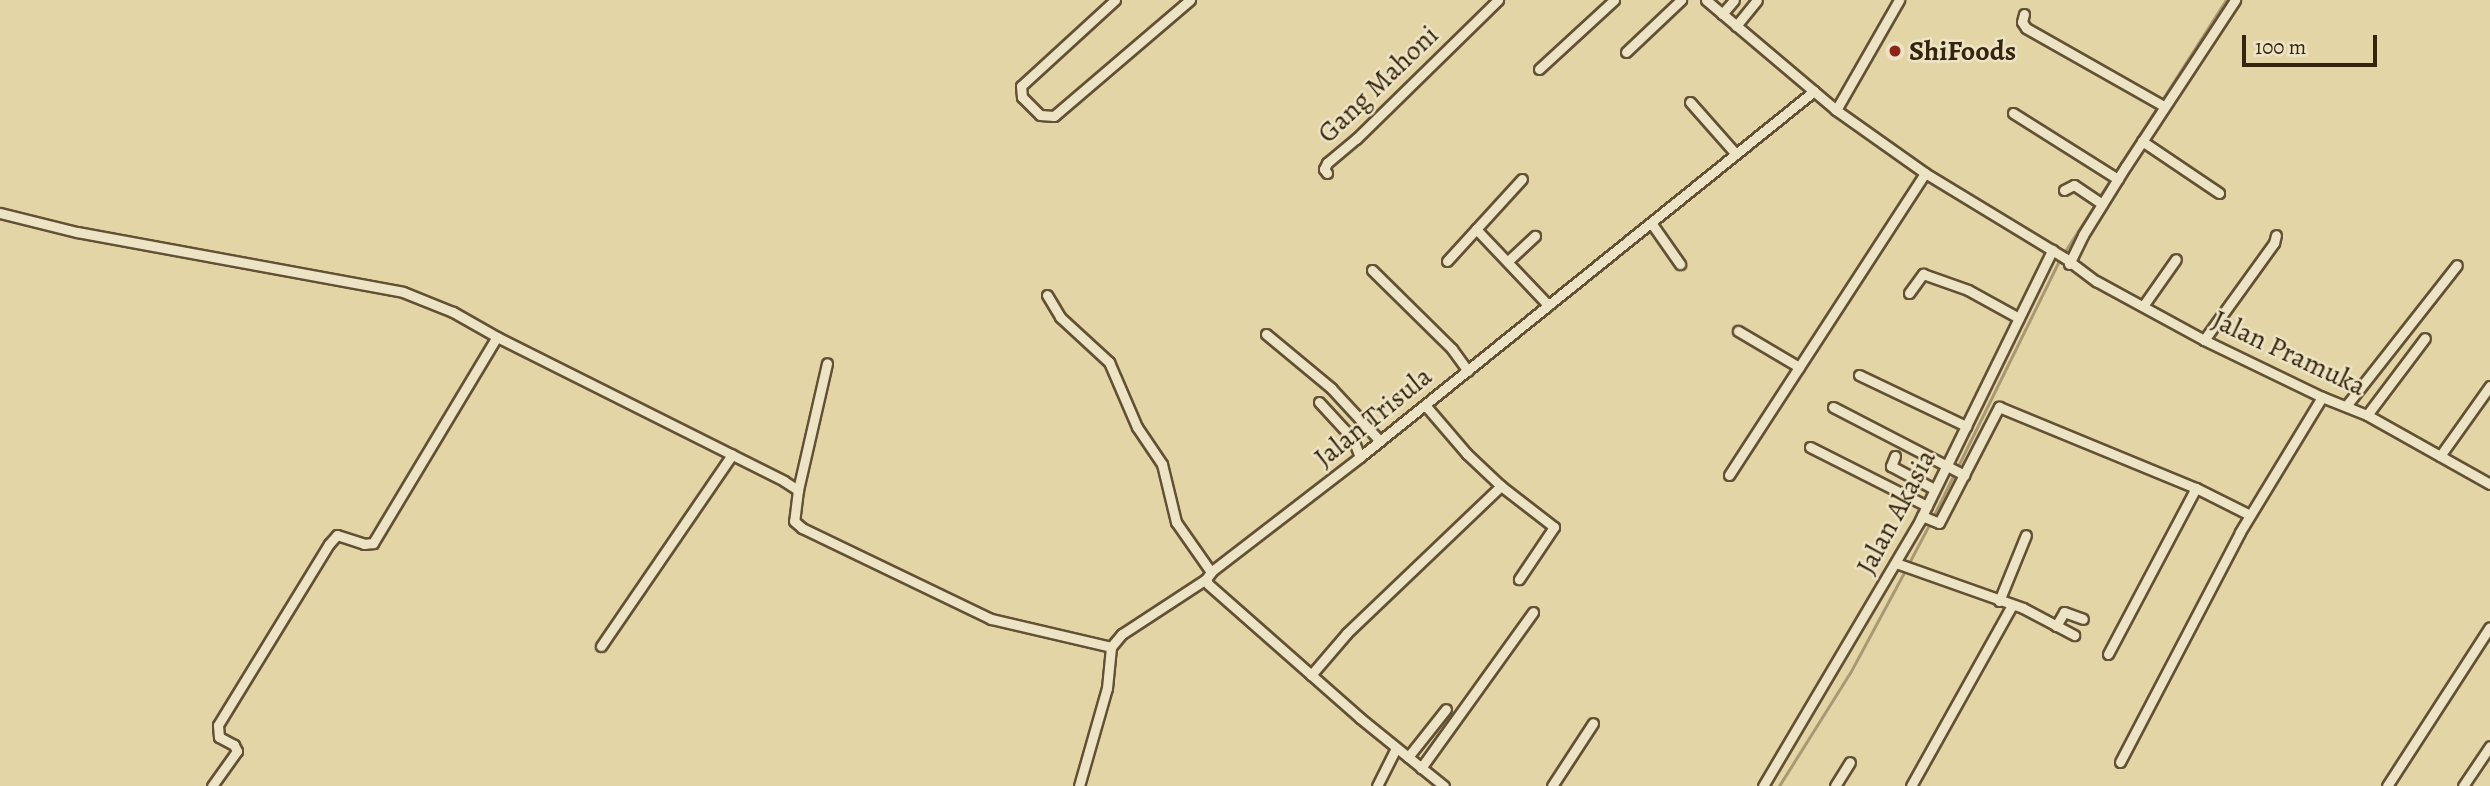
<!DOCTYPE html>
<html>
<head>
<meta charset="utf-8">
<style>
  body { margin:0 }
  #map { position:relative; width:2490px; height:786px; overflow:hidden; background:#e4d5a7; font-family:Alegreya,serif }
  div>[style] { position:absolute }
  .stream>* { height:2.5px; margin:-1.25px; padding:0 1.25px; transform-origin:1.25px; border-radius:1.25px; background:#a99973 }
  .roads { filter:drop-shadow(2px 0 #625134) drop-shadow(-2px 0 #625134) drop-shadow(0 2px #625134) drop-shadow(0 -2px #625134) }
  .minor>* { height:9px; margin:-4.5px; padding:0 4.5px; transform-origin:4.5px; border-radius:4.5px; background:#ede4c6 }
  .dots>* { width:19px; height:19px; translate:-50% -50%; box-sizing:border-box; border:4px solid #ede4c6; border-radius:50% }
  span { translate:-50% -50%; white-space:nowrap; text-align:center; line-height:1.15; -webkit-text-stroke:5px #ede4c6; paint-order:stroke }
  .poi-label { font-size:28px; color:#36250e; font-weight:700 }
  .left { translate:0 -50%; text-align:left }
  .street-label { font-size:28px; color:#36250e }
  .scale { position:absolute; left:2242px; top:35px; width:135px; height:32px; box-sizing:border-box; border:4px solid #36250e; border-top:0; padding-left:9px; font-size:21px; line-height:24px; white-space:nowrap; color:#36250e; -webkit-text-stroke:5px #ede4c6; paint-order:stroke }
</style>
</head>
<body>
<div id="map">
  <div class="stream">
    <div style="left:2162px;top:100px;width:119px;rotate:-57.4deg"></div>
    <div style="left:2114px;top:174px;width:81px;rotate:-57.1deg"></div>
    <div style="left:2099px;top:197px;width:22px;rotate:-56deg"></div>
    <div style="left:2064px;top:253px;width:59px;rotate:-57.4deg"></div>
    <div style="left:1933px;top:517px;width:288px;rotate:-63.8deg"></div>
    <div style="left:1909px;top:563px;width:45px;rotate:-62.3deg"></div>
    <div style="left:1779px;top:786px;width:133px;rotate:-57.9deg"></div>
    <div style="left:1850px;top:673px;width:118px;rotate:-61.7deg"></div>
  </div>
  <div class="roads">
    <div class="minor">
      <div style="left:1115px;top:0;width:127px;rotate:137.5deg"></div>
      <div style="left:1021px;top:86px;width:11px;rotate:85deg"></div>
      <div style="left:1022px;top:97px;width:25px;rotate:45deg"></div>
      <div style="left:1040px;top:115px;width:14px;rotate:4deg"></div>
      <div style="left:1054px;top:116px;width:179px;rotate:-40.5deg"></div>
      <div style="left:1706px;top:0;width:170px;rotate:40.2deg"></div>
      <div style="left:1836px;top:110px;width:109px;rotate:35.3deg"></div>
      <div style="left:1925px;top:173px;width:164px;rotate:31.3deg"></div>
      <div style="left:2065px;top:258px;width:39px;rotate:37deg"></div>
      <div style="left:2096px;top:281px;width:123px;rotate:28.6deg"></div>
      <div style="left:2204px;top:340px;width:131px;rotate:25.8deg"></div>
      <div style="left:2322px;top:397px;width:48px;rotate:21.8deg"></div>
      <div style="left:2367px;top:415px;width:141px;rotate:29.3deg"></div>
      <div style="left:1722px;top:14px;width:18px;rotate:-49deg"></div>
      <div style="left:2024px;top:14px;width:8px;rotate:104deg"></div>
      <div style="left:2022px;top:22px;width:7px;rotate:56deg"></div>
      <div style="left:2026px;top:28px;width:159px;rotate:29.5deg"></div>
      <div style="left:1736px;top:26px;width:33px;rotate:-51deg"></div>
      <div style="left:1626px;top:52px;width:76px;rotate:-43.4deg"></div>
      <div style="left:1539px;top:69px;width:102px;rotate:-42.6deg"></div>
      <div style="left:1690px;top:102px;width:69px;rotate:48.5deg"></div>
      <div style="left:1836px;top:110px;width:127px;rotate:-60.2deg"></div>
      <div style="left:2013px;top:113px;width:124px;rotate:32.2deg"></div>
      <div style="left:2142px;top:141px;width:93px;rotate:34deg"></div>
      <div style="left:1327px;top:173px;width:5px;rotate:-127deg"></div>
      <div style="left:1324px;top:169px;width:7px;rotate:-63deg"></div>
      <div style="left:1327px;top:163px;width:38px;rotate:-40deg"></div>
      <div style="left:1356px;top:139px;width:199px;rotate:-44.4deg"></div>
      <div style="left:2064px;top:190px;width:11px;rotate:-27deg"></div>
      <div style="left:2074px;top:185px;width:34px;rotate:34deg"></div>
      <div style="left:0;top:213px;width:79px;rotate:13.9deg"></div>
      <div style="left:77px;top:232px;width:331px;rotate:10.4deg"></div>
      <div style="left:403px;top:292px;width:54px;rotate:21.8deg"></div>
      <div style="left:453px;top:312px;width:51px;rotate:29.6deg"></div>
      <div style="left:497px;top:337px;width:321px;rotate:26.6deg"></div>
      <div style="left:784px;top:481px;width:17px;rotate:33deg"></div>
      <div style="left:798px;top:490px;width:31px;rotate:97deg"></div>
      <div style="left:794px;top:521px;width:11px;rotate:41deg"></div>
      <div style="left:802px;top:528px;width:210px;rotate:25.7deg"></div>
      <div style="left:991px;top:619px;width:123px;rotate:13.1deg"></div>
      <div style="left:1652px;top:224px;width:49px;rotate:55deg"></div>
      <div style="left:1476px;top:229px;width:105px;rotate:46.5deg"></div>
      <div style="left:1447px;top:261px;width:111px;rotate:-47.6deg"></div>
      <div style="left:1508px;top:261px;width:37px;rotate:-43deg"></div>
      <div style="left:2069px;top:264px;width:32px;rotate:-64deg"></div>
      <div style="left:2083px;top:235px;width:81px;rotate:-58.1deg"></div>
      <div style="left:2126px;top:166px;width:199px;rotate:-56.7deg"></div>
      <div style="left:1372px;top:270px;width:112px;rotate:44.6deg"></div>
      <div style="left:1452px;top:349px;width:27px;rotate:54deg"></div>
      <div style="left:1909px;top:293px;width:24px;rotate:-54deg"></div>
      <div style="left:1923px;top:274px;width:48px;rotate:19.6deg"></div>
      <div style="left:1968px;top:290px;width:58px;rotate:28.8deg"></div>
      <div style="left:1047px;top:295px;width:26px;rotate:59deg"></div>
      <div style="left:1060px;top:317px;width:67px;rotate:42.6deg"></div>
      <div style="left:1109px;top:362px;width:71px;rotate:66.7deg"></div>
      <div style="left:1137px;top:427px;width:45px;rotate:56deg"></div>
      <div style="left:1162px;top:464px;width:60px;rotate:76.4deg"></div>
      <div style="left:1176px;top:522px;width:61px;rotate:55deg"></div>
      <div style="left:2143px;top:306px;width:57px;rotate:-54.9deg"></div>
      <div style="left:1738px;top:331px;width:71px;rotate:30.5deg"></div>
      <div style="left:1266px;top:334px;width:85px;rotate:39.7deg"></div>
      <div style="left:1331px;top:388px;width:72px;rotate:47.2deg"></div>
      <div style="left:2204px;top:340px;width:120px;rotate:-54.2deg"></div>
      <div style="left:2274px;top:243px;width:8px;rotate:-76deg"></div>
      <div style="left:1859px;top:375px;width:119px;rotate:25.5deg"></div>
      <div style="left:1319px;top:402px;width:50px;rotate:47.4deg"></div>
      <div style="left:1353px;top:439px;width:19px;rotate:69deg"></div>
      <div style="left:1425px;top:405px;width:65px;rotate:49.4deg"></div>
      <div style="left:1467px;top:454px;width:47px;rotate:43.3deg"></div>
      <div style="left:1501px;top:486px;width:67px;rotate:37.7deg"></div>
      <div style="left:1554px;top:527px;width:63px;rotate:123.9deg"></div>
      <div style="left:2346px;top:406px;width:179px;rotate:-51.8deg"></div>
      <div style="left:1833px;top:407px;width:148px;rotate:27.4deg"></div>
      <div style="left:2367px;top:415px;width:96px;rotate:-53deg"></div>
      <div style="left:1810px;top:447px;width:131px;rotate:26.8deg"></div>
      <div style="left:1895px;top:456px;width:11px;rotate:112deg"></div>
      <div style="left:1891px;top:466px;width:49px;rotate:28.1deg"></div>
      <div style="left:2440px;top:456px;width:86px;rotate:-54.5deg"></div>
      <div style="left:1729px;top:475px;width:360px;rotate:-57deg"></div>
      <div style="left:798px;top:490px;width:130px;rotate:-77.1deg"></div>
      <div style="left:1922px;top:516px;width:18px;rotate:22deg"></div>
      <div style="left:1939px;top:523px;width:131px;rotate:-62.7deg"></div>
      <div style="left:1999px;top:407px;width:213px;rotate:22.4deg"></div>
      <div style="left:2196px;top:488px;width:60px;rotate:26.6deg"></div>
      <div style="left:1896px;top:563px;width:135px;rotate:19.5deg"></div>
      <div style="left:2023px;top:608px;width:58px;rotate:27.9deg"></div>
      <div style="left:1206px;top:579px;width:5px;rotate:68deg"></div>
      <div style="left:1208px;top:584px;width:203px;rotate:41.4deg"></div>
      <div style="left:1360px;top:718px;width:108px;rotate:39deg"></div>
      <div style="left:1999px;top:601px;width:71px;rotate:-67.8deg"></div>
      <div style="left:2056px;top:626px;width:16px;rotate:-60deg"></div>
      <div style="left:2064px;top:612px;width:20px;rotate:20deg"></div>
      <div style="left:601px;top:646px;width:232px;rotate:-55.6deg"></div>
      <div style="left:2108px;top:654px;width:188px;rotate:-62.1deg"></div>
      <div style="left:1311px;top:675px;width:55px;rotate:-49.4deg"></div>
      <div style="left:1347px;top:633px;width:213px;rotate:-43.7deg"></div>
      <div style="left:1408px;top:757px;width:61px;rotate:-51.6deg"></div>
      <div style="left:2120px;top:762px;width:259px;rotate:-62.4deg"></div>
      <div style="left:2240px;top:532px;width:158px;rotate:-58.7deg"></div>
      <div style="left:1421px;top:768px;width:192px;rotate:-54.3deg"></div>
      <div style="left:212px;top:786px;width:43px;rotate:-54.5deg"></div>
      <div style="left:237px;top:751px;width:7px;rotate:-117deg"></div>
      <div style="left:234px;top:745px;width:17px;rotate:-152deg"></div>
      <div style="left:219px;top:737px;width:12px;rotate:-95deg"></div>
      <div style="left:218px;top:725px;width:212px;rotate:-58.5deg"></div>
      <div style="left:329px;top:544px;width:12px;rotate:-48deg"></div>
      <div style="left:337px;top:535px;width:28px;rotate:18deg"></div>
      <div style="left:364px;top:544px;width:9px;rotate:-6deg"></div>
      <div style="left:373px;top:543px;width:240px;rotate:-59deg"></div>
      <div style="left:1079px;top:786px;width:102px;rotate:-74.1deg"></div>
      <div style="left:1107px;top:688px;width:41px;rotate:-84.4deg"></div>
      <div style="left:1111px;top:647px;width:17px;rotate:-50deg"></div>
      <div style="left:1122px;top:634px;width:100px;rotate:-33.2deg"></div>
      <div style="left:1206px;top:579px;width:10px;rotate:-53deg"></div>
      <div style="left:1212px;top:571px;width:187px;rotate:-37.6deg"></div>
      <div style="left:1360px;top:457px;width:583px;rotate:-38.87deg"></div>
      <div style="left:1377px;top:786px;width:42px;rotate:-63.4deg"></div>
      <div style="left:1552px;top:786px;width:75px;rotate:-56.9deg"></div>
      <div style="left:1763px;top:786px;width:309px;rotate:-59.4deg"></div>
      <div style="left:1920px;top:520px;width:301px;rotate:-63.9deg"></div>
      <div style="left:1835px;top:786px;width:28px;rotate:-58deg"></div>
      <div style="left:1911px;top:786px;width:207px;rotate:-60.8deg"></div>
      <div style="left:2387px;top:786px;width:189px;rotate:-57.1deg"></div>
      <div style="left:2463px;top:786px;width:48px;rotate:-56deg"></div>
    </div>
  </div>
  <div class="dots">
    <div style="left:1895px;top:51px;background:#8f2418"></div>
  </div>
  <div class="poi-label">
    <span class="left" style="left:1909px;top:51px">ShiFoods</span>
  </div>
  <div class="street-label">
    <span style="left:1378px;top:84px;rotate:-44deg">Gang Mahoni</span>
    <span style="left:2289px;top:353px;rotate:25deg">Jalan Pramuka</span>
    <span style="left:1373px;top:417px;rotate:-39deg">Jalan Trisula</span>
    <span style="left:1896px;top:512px;rotate:-62deg">Jalan Akasia</span>
  </div>
  <div class="scale">100 m</div>
</div>
</body>
</html>
